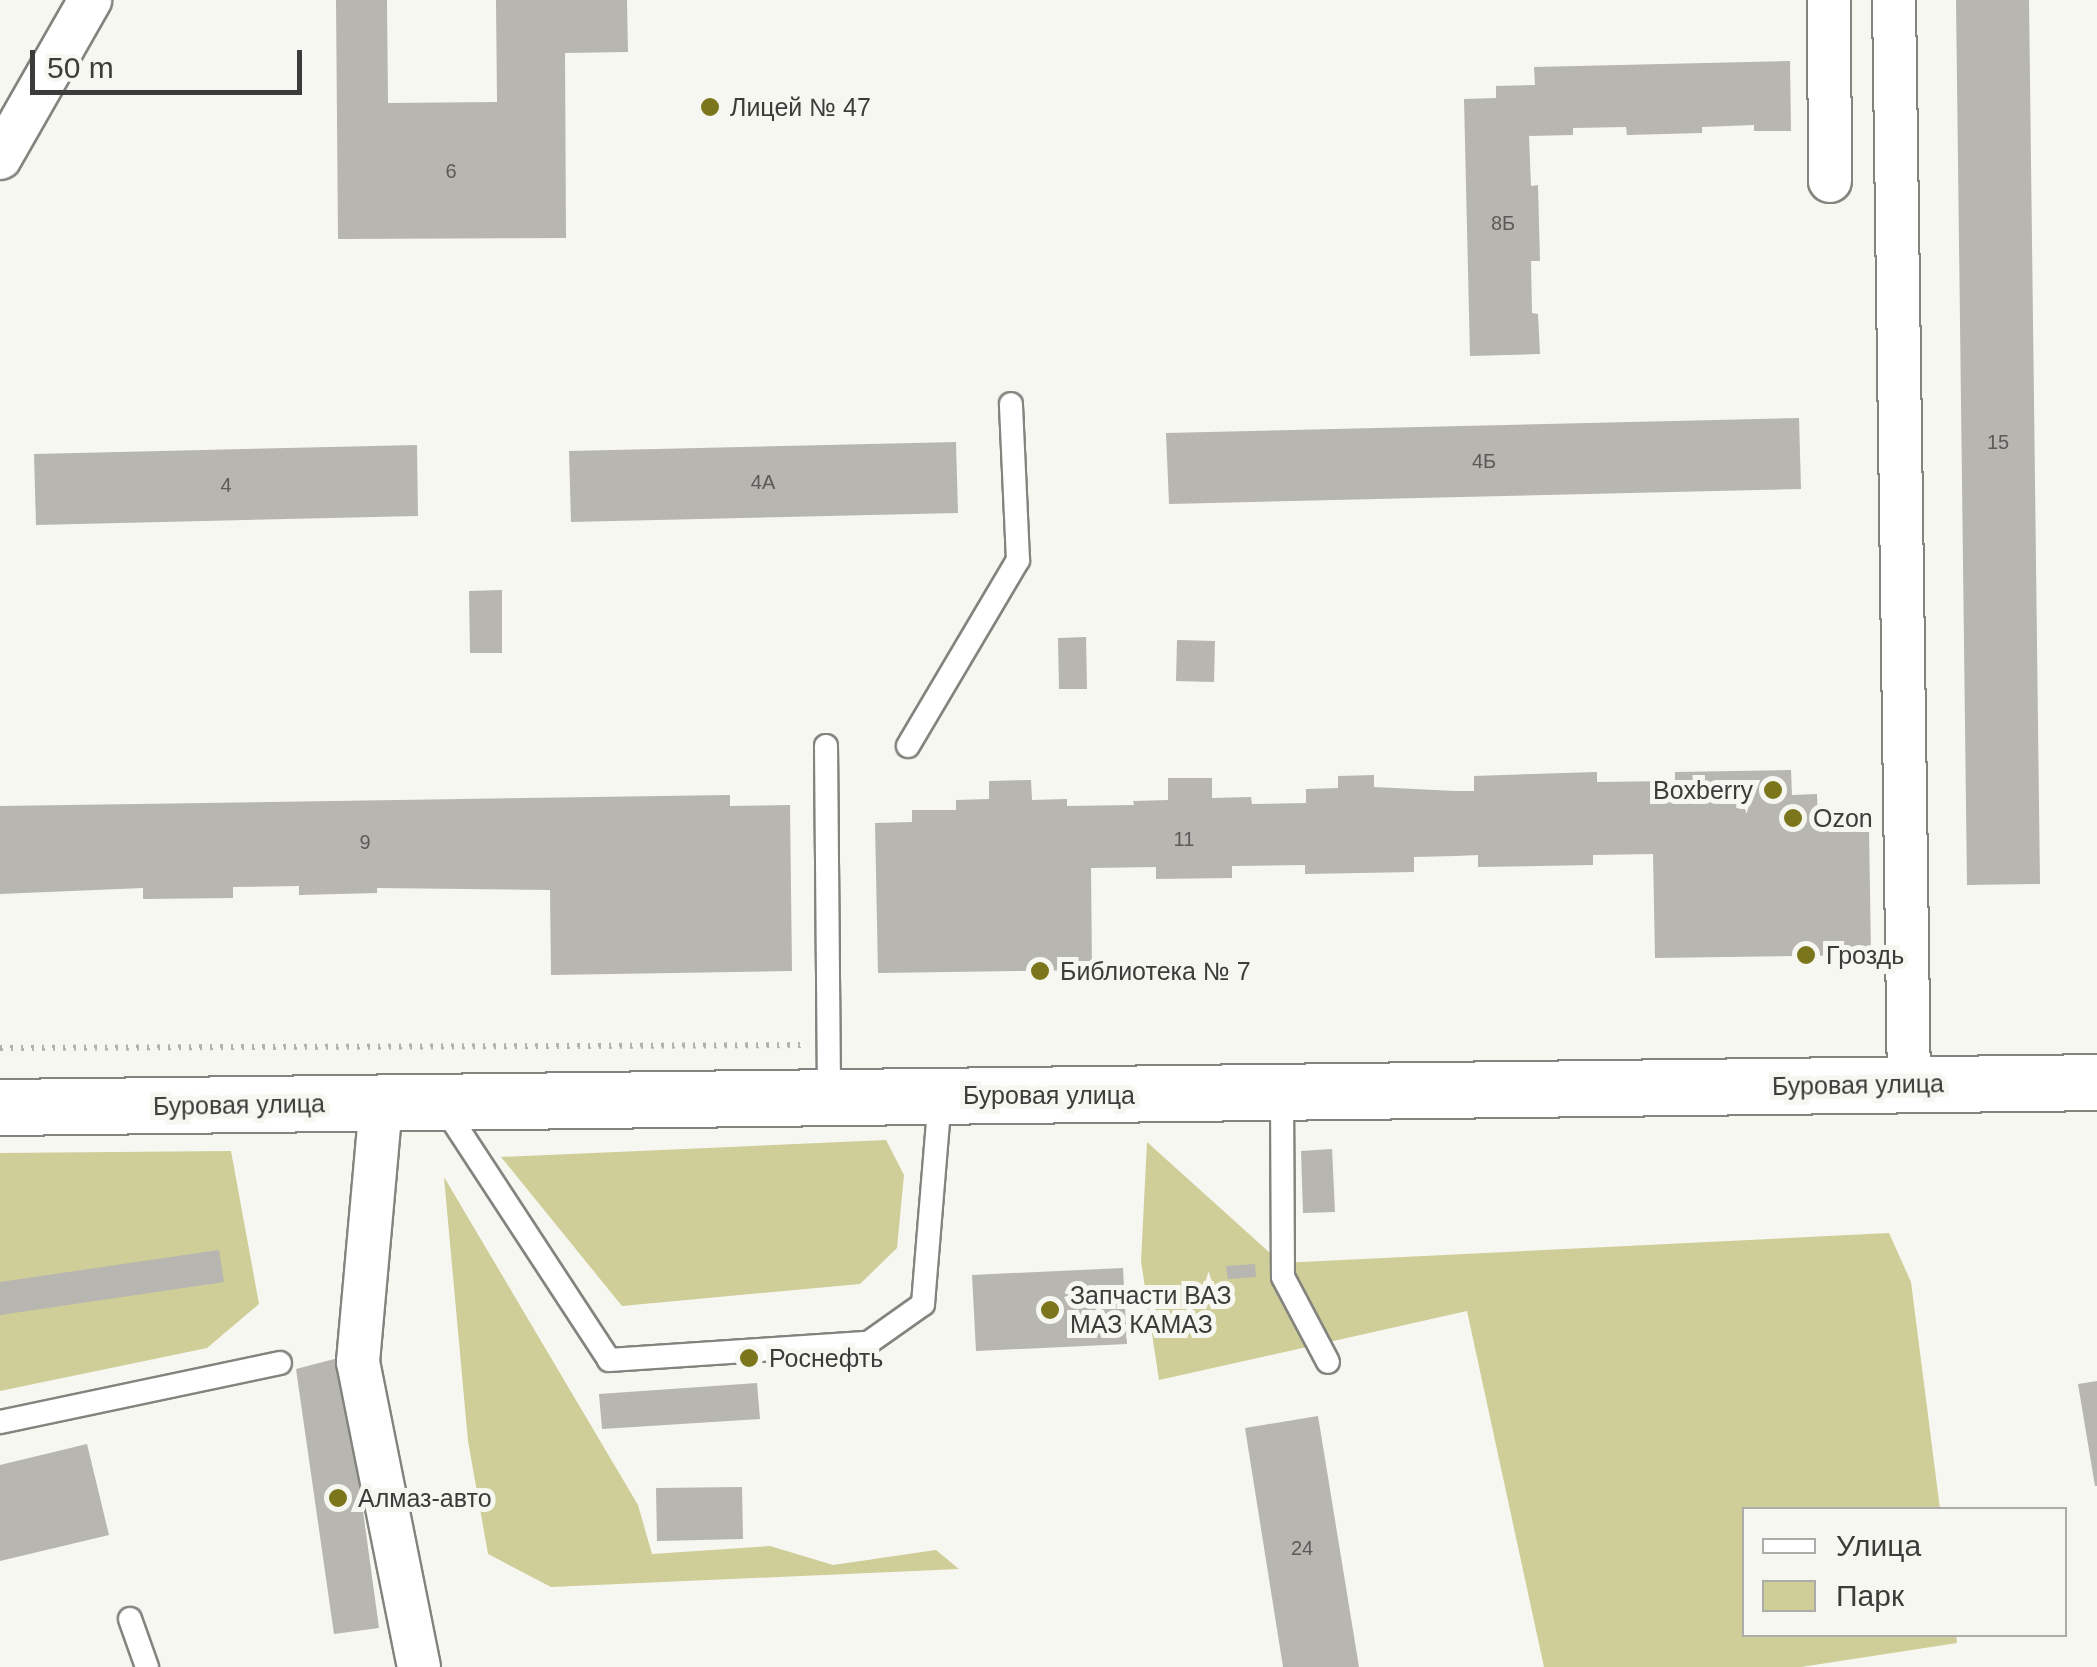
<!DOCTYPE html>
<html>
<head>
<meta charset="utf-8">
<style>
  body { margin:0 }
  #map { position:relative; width:2097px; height:1667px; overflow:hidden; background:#f7f7f1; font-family:Helvetica,sans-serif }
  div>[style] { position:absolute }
  .green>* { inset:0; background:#cfcd98 }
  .building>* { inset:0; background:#b7b6b1 }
  .path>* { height:6px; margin-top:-3px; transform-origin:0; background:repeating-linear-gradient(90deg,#b3b3ae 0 2.5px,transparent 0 10.5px) }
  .roads { filter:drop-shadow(2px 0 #84847f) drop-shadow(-2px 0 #84847f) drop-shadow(0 2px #84847f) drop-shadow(0 -2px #84847f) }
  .lane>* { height:22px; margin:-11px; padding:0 11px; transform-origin:11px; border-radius:11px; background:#fff }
  .street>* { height:42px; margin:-21px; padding:0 21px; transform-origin:21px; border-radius:21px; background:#fff }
  .secondary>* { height:55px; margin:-27.5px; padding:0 27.5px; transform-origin:27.5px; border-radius:27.5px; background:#fff }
  .dots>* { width:28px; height:28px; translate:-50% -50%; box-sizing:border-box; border:5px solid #f7f7f1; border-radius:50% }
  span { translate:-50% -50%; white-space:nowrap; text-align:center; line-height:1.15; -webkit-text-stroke:10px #f7f7f1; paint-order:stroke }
  .number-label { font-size:20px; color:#5b5a58 }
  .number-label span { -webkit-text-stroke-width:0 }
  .poi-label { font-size:25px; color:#3c3c3a }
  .left { translate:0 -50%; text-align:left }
  .right { translate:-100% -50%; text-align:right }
  .street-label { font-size:25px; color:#3c3c3a }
  .legend { position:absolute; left:1742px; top:1507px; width:325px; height:130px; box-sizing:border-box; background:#f7f7f1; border:2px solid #acaca8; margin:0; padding:12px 18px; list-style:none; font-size:30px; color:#3c3c3a }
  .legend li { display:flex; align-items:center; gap:20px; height:50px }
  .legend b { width:50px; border:2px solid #acaca8 }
  .scale { position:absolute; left:30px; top:50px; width:272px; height:45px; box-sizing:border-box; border:5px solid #3c3c3a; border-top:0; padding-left:12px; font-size:30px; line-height:35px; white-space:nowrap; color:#3c3c3a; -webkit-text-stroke:8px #f7f7f1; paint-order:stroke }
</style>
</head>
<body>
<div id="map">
  <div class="green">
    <div style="clip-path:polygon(886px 1140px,904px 1175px,897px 1248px,860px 1284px,622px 1306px,501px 1157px)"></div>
    <div style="clip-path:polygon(1147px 1142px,1281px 1263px,1889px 1233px,1911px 1282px,1940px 1509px,1744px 1510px,1744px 1634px,1956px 1634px,1957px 1643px,1801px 1667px,1544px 1667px,1467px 1311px,1159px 1380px,1141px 1261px)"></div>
    <div style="clip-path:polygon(231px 1151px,259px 1304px,207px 1348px,0 1391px,0 1153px)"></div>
    <div style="clip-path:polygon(444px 1177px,638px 1505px,652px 1554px,770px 1546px,833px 1565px,936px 1550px,959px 1569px,551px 1587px,488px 1554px,468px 1441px)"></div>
  </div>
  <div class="building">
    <div style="clip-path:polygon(336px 0,387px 0,388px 103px,497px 102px,496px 0,627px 0,628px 52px,565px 53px,566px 238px,338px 239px)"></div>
    <div style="clip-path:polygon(1956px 0,2029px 0,2040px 884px,1967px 885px)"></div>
    <div style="clip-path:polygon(1790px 61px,1791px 131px,1754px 131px,1754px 125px,1702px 127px,1702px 133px,1627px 135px,1626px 127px,1573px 128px,1573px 135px,1529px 136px,1531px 186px,1538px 185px,1540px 261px,1531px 261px,1532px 313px,1538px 314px,1540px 354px,1470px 356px,1464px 99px,1496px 98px,1496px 86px,1535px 85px,1534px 67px)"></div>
    <div style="clip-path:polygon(1799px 418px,1801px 489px,1169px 504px,1166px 433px)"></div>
    <div style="clip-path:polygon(956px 442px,958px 513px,571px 522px,569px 451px)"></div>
    <div style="clip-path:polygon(417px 445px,418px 516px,36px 525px,34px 454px)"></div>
    <div style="clip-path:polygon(502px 590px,502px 653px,470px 653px,469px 591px)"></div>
    <div style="clip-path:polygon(1086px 637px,1087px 689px,1059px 689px,1058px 638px)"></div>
    <div style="clip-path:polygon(1177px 640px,1215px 641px,1214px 682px,1176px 681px)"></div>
    <div style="clip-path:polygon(1791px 770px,1792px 795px,1817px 794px,1818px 829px,1869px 828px,1871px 955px,1655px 958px,1653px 854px,1593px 855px,1593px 865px,1478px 867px,1478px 855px,1456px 856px,1414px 857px,1414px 872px,1305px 874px,1305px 865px,1232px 866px,1232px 878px,1156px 879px,1156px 867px,1091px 868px,1092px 970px,878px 973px,875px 823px,912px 822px,912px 810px,956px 810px,956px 800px,989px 799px,989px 781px,1031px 780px,1032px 800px,1067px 799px,1067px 806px,1134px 805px,1133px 801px,1168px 800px,1168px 778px,1212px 778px,1212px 798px,1251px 797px,1252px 804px,1306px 803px,1306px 789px,1338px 788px,1338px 776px,1374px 775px,1374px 787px,1455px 791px,1474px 791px,1474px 776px,1597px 772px,1597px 782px,1675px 781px,1675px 772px)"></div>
    <div style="clip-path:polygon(730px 795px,730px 806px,790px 805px,792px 971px,551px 975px,550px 890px,377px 888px,377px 893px,299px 895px,299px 886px,233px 887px,233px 898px,143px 899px,143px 888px,0 894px,0 806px)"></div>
    <div style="clip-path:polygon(1332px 1149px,1335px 1212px,1303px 1213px,1301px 1151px)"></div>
    <div style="clip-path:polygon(219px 1250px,224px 1282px,0 1315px,0 1282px)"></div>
    <div style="clip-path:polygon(1255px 1264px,1256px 1277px,1228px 1279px,1226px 1266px)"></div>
    <div style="clip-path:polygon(1123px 1268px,1127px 1344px,976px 1351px,972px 1275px)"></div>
    <div style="clip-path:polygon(342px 1357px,379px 1628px,334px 1634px,296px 1369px)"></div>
    <div style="clip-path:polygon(2097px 1381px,2097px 1486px,2095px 1486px,2078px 1384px)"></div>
    <div style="clip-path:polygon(757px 1383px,760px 1419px,602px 1429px,599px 1394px)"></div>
    <div style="clip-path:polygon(1318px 1416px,1359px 1667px,1283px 1667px,1245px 1428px)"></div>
    <div style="clip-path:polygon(87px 1444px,109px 1535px,0 1561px,0 1465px)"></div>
    <div style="clip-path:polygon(742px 1487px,743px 1539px,657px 1541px,656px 1488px)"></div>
  </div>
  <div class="path">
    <div style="left:0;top:1048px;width:804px;rotate:-0.21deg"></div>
  </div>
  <div class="roads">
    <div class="lane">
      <div style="left:826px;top:746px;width:351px;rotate:89.5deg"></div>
      <div style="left:908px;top:746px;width:216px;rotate:-59.4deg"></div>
      <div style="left:1018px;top:560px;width:156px;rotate:-92.6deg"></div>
      <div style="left:1282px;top:1092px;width:185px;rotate:89.7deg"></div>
      <div style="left:1283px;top:1277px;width:96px;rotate:62.1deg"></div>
      <div style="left:443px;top:1106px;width:303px;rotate:56.8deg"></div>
      <div style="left:609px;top:1360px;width:260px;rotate:-3.8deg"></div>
      <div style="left:868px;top:1343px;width:67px;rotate:-35.3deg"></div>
      <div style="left:923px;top:1304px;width:209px;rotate:-85.3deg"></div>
      <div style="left:0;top:1422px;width:286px;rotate:-11.9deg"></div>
      <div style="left:130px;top:1619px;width:51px;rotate:70.5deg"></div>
    </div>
    <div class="street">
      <div style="left:1829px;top:0;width:181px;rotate:89.7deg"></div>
      <div style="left:1894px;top:0;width:1085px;rotate:89.21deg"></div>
      <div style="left:0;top:158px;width:182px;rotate:-60.3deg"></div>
      <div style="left:381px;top:1104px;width:259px;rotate:95.1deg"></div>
      <div style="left:358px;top:1362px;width:311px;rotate:78.7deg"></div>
    </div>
    <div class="secondary">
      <div style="left:0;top:1107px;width:2097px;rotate:-0.68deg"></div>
    </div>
  </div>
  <div class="dots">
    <div style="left:710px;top:107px;background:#7b761b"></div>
    <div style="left:1773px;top:790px;background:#7b761b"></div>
    <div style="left:1793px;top:818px;background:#7b761b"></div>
    <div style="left:1806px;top:955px;background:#7b761b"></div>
    <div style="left:1040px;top:971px;background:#7b761b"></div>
    <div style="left:1050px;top:1310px;background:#7b761b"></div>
    <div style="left:749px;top:1358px;background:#7b761b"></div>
    <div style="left:338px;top:1498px;background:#7b761b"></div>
  </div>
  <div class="number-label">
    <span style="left:451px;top:171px">6</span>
    <span style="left:1503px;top:223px">8Б</span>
    <span style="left:1998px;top:442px">15</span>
    <span style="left:1484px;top:461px">4Б</span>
    <span style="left:763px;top:482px">4А</span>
    <span style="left:226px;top:485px">4</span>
    <span style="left:1184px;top:839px">11</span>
    <span style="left:365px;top:842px">9</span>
    <span style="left:1302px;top:1548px">24</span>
  </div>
  <div class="poi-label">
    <span class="left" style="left:730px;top:107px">Лицей № 47</span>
    <span class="right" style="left:1753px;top:790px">Boxberry</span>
    <span class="left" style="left:1813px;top:818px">Ozon</span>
    <span class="left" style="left:1826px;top:955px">Гроздь</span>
    <span class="left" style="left:1060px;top:971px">Библиотека № 7</span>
    <span class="left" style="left:1070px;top:1310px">Запчасти ВАЗ<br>МАЗ КАМАЗ</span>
    <span class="left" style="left:769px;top:1358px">Роснефть</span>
    <span class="left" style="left:358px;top:1498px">Алмаз-авто</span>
  </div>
  <div class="street-label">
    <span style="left:1858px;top:1085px;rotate:-1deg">Буровая улица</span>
    <span style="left:1049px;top:1095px">Буровая улица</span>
    <span style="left:239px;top:1105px;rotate:-1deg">Буровая улица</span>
  </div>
  <ul class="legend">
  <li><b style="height:12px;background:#fff"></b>Улица</li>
  <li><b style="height:28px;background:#cfcd98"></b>Парк</li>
  </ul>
  <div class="scale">50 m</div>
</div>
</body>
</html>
